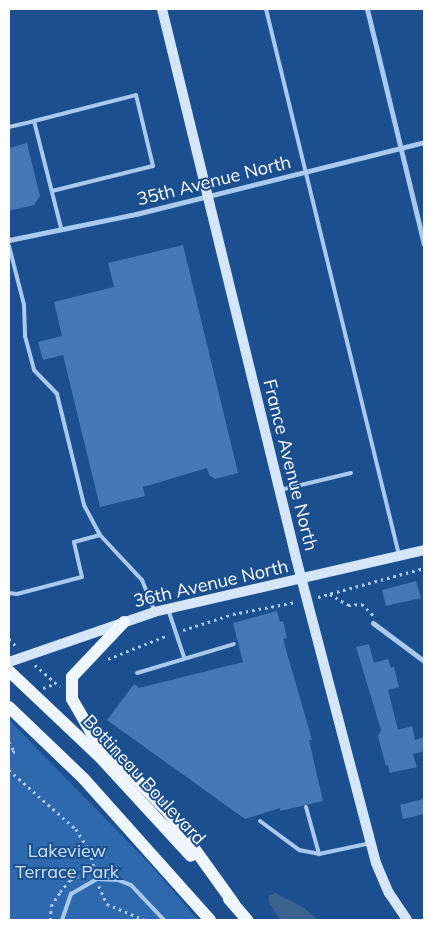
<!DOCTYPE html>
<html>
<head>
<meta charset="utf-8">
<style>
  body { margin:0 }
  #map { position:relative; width:433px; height:929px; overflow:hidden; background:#1b4f8f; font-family:Mulish,sans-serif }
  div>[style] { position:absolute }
  .green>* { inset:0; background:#2e69ad }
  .water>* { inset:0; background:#3c6290 }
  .building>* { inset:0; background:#4478b7 }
  .path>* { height:2.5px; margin-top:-1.25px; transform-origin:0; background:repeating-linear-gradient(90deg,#a9c9ee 0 2.5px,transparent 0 6.5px) }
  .lane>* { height:4px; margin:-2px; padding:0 2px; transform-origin:2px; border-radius:2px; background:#a9c9ee }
  .street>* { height:5px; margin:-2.5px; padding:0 2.5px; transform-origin:2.5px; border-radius:2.5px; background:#a9c9ee }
  .secondary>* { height:10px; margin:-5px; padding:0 5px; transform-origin:5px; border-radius:5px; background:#d6e6fa }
  .primary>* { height:12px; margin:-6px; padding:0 6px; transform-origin:6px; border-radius:6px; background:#f0f6ff }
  span { translate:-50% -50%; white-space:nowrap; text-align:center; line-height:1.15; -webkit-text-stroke:4px #1b4f8f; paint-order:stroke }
  .street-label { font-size:18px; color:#fff }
  .park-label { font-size:18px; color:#cfe3fa }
  .frame { position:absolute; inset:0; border:10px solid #fff; pointer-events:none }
</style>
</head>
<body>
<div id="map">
  <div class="green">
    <div style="clip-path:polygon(9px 720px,150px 864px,198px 920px,9px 920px)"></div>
  </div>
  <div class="water">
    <div style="clip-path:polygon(275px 893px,303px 907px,318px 920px,280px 920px,269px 902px,269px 896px)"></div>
  </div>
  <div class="building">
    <div style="clip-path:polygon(27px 143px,40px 196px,34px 205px,9px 211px,9px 148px)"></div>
    <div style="clip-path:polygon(183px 245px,238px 473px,215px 479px,209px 475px,207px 468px,143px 487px,145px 496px,100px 507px,63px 355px,43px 360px,38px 342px,62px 336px,54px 302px,114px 287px,108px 263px)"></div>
    <div style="clip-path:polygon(416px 581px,421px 598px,386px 606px,382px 590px)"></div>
    <div style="clip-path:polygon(277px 611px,280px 622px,283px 621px,287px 638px,283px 639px,312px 740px,309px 740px,323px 801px,280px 811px,280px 808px,245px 819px,107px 720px,134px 684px,139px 688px,243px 662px,233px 623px)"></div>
    <div style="clip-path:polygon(369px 644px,374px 663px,388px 659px,391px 668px,394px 667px,399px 687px,388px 690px,398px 730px,412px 726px,415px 740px,424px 737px,424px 751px,413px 754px,417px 767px,390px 773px,388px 765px,386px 766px,378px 736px,381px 730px,356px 647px)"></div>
    <div style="clip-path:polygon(423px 799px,424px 814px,403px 819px,400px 805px)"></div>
  </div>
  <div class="path">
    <div style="left:330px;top:594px;width:21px;rotate:31deg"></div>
    <div style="left:348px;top:605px;width:14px;rotate:-4deg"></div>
    <div style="left:362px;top:604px;width:16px;rotate:45deg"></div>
    <div style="left:318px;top:597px;width:110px;rotate:-15.3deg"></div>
    <div style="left:183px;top:630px;width:52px;rotate:-17.7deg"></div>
    <div style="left:233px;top:614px;width:64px;rotate:-10.8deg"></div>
    <div style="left:9px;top:639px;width:13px;rotate:45deg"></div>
    <div style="left:108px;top:659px;width:65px;rotate:-21.8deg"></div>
    <div style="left:35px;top:665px;width:33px;rotate:41deg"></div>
    <div style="left:43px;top:688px;width:12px;rotate:-20deg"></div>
    <div style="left:9px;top:742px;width:12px;rotate:59deg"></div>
    <div style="left:15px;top:752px;width:6px;rotate:171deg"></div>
    <div style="left:9px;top:770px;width:89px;rotate:41.4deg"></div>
    <div style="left:76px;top:829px;width:26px;rotate:58deg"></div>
    <div style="left:90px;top:851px;width:21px;rotate:76deg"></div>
    <div style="left:99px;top:886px;width:20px;rotate:66deg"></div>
    <div style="left:107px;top:904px;width:41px;rotate:22.8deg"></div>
    <div style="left:50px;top:920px;width:14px;rotate:-86deg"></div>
    <div style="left:51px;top:906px;width:17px;rotate:-57deg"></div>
    <div style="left:60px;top:892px;width:16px;rotate:-50deg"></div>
    <div style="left:70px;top:880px;width:27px;rotate:-28deg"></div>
  </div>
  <div class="lane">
    <div style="left:266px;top:9px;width:562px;rotate:76.31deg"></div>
    <div style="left:34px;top:121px;width:105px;rotate:-14.3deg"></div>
    <div style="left:136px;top:95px;width:73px;rotate:76.5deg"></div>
    <div style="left:153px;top:166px;width:104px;rotate:166.1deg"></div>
    <div style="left:9px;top:127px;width:26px;rotate:-13deg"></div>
    <div style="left:34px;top:121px;width:110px;rotate:75.8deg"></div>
    <div style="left:9px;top:246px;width:61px;rotate:75.7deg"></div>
    <div style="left:24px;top:305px;width:31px;rotate:88deg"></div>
    <div style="left:25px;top:336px;width:35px;rotate:75deg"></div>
    <div style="left:34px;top:370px;width:33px;rotate:46deg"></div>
    <div style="left:57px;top:394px;width:114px;rotate:76.3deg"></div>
    <div style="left:84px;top:505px;width:34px;rotate:62deg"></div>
    <div style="left:100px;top:535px;width:62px;rotate:47deg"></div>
    <div style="left:142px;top:580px;width:32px;rotate:68deg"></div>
    <div style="left:280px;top:490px;width:73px;rotate:-13.5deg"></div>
    <div style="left:9px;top:593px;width:8px;rotate:7deg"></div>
    <div style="left:17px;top:594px;width:67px;rotate:-14.7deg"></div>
    <div style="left:82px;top:577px;width:36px;rotate:-103deg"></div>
    <div style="left:74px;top:542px;width:27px;rotate:-15deg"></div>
    <div style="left:168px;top:609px;width:51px;rotate:71.6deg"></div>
    <div style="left:137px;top:673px;width:101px;rotate:-16.6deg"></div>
    <div style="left:306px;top:807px;width:49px;rotate:74.5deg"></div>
    <div style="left:319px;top:854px;width:53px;rotate:-11.9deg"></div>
    <div style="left:260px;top:821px;width:49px;rotate:36.6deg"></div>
    <div style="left:299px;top:850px;width:20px;rotate:11deg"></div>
    <div style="left:62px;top:920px;width:28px;rotate:-71deg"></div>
    <div style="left:71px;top:894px;width:30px;rotate:-30deg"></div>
    <div style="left:97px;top:879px;width:21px;rotate:3deg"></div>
    <div style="left:118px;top:880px;width:14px;rotate:21deg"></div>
    <div style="left:131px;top:885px;width:48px;rotate:46.7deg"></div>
  </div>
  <div class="street">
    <div style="left:367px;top:9px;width:242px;rotate:76.4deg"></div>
    <div style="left:9px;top:240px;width:130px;rotate:-11.6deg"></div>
    <div style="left:136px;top:214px;width:297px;rotate:-14deg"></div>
    <div style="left:373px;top:623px;width:64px;rotate:36.7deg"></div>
  </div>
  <div class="secondary">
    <div style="left:162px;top:9px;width:565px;rotate:76.28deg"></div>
    <div style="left:296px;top:558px;width:315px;rotate:75.3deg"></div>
    <div style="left:376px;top:863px;width:33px;rotate:67deg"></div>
    <div style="left:389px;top:893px;width:32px;rotate:56deg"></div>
    <div style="left:9px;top:662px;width:153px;rotate:-19deg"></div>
    <div style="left:154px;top:612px;width:277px;rotate:-12.9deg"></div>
  </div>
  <div class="primary">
    <div style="left:124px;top:622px;width:76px;rotate:133.4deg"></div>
    <div style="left:72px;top:677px;width:22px;rotate:90deg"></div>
    <div style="left:72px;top:699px;width:39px;rotate:60deg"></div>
    <div style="left:92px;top:733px;width:110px;rotate:46.1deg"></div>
    <div style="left:168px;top:812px;width:113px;rotate:54.3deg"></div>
    <div style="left:9px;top:671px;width:125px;rotate:43.4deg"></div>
    <div style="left:100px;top:757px;width:134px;rotate:47.4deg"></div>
    <div style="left:9px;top:707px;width:104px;rotate:43.8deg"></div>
    <div style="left:84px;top:779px;width:189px;rotate:48.2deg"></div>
    <div style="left:229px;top:899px;width:28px;rotate:49deg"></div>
  </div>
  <div class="street-label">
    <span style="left:214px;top:181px;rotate:-14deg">35th Avenue North</span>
    <span style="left:290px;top:465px;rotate:76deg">France Avenue North</span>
    <span style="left:211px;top:584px;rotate:-13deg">36th Avenue North</span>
    <span style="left:144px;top:780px;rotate:47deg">Bottineau Boulevard</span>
  </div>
  <div class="park-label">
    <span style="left:67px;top:862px">Lakeview<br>Terrace Park</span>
  </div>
  <div class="frame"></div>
</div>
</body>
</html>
